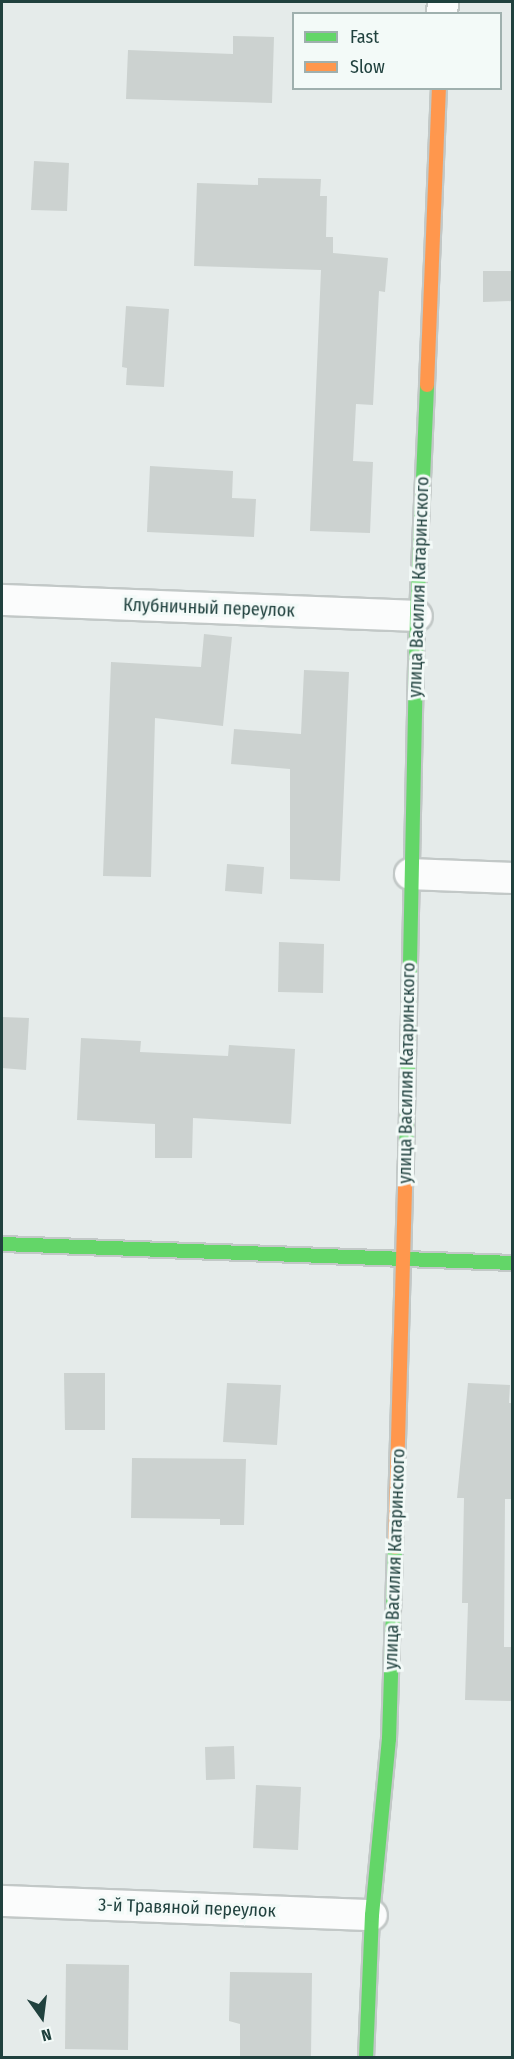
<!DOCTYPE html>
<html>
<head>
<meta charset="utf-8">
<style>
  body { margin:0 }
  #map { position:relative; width:514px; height:2059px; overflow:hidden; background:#e5ebea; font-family:"Fira Sans Condensed",sans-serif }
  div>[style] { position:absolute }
  .building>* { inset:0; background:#ccd2d0 }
  .roads { filter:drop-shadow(2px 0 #c2c8c7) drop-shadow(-2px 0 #c2c8c7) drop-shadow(0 2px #c2c8c7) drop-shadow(0 -2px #c2c8c7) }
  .street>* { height:30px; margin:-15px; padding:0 15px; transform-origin:15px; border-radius:15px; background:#fbfcfc }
  .fast>* { height:14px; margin:-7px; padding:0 7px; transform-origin:7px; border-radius:7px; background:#63d668 }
  .slow>* { height:14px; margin:-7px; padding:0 7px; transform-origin:7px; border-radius:7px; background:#ff974d }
  span { translate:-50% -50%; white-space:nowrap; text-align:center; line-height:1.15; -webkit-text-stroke:6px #f3faf8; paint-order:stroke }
  .street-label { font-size:18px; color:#20413e }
  .frame { position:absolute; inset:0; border:3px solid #20413e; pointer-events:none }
  .legend { position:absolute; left:292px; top:12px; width:210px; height:78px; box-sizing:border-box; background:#f3faf8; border:2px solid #9fb0ae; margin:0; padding:8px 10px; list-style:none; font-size:18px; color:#20413e }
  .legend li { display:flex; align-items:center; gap:12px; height:30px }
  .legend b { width:30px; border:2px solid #9fb0ae }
  .north { position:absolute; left:12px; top:1987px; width:60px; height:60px; -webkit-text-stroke:4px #f3faf8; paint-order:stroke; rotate:166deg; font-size:16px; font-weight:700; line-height:24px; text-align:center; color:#20413e }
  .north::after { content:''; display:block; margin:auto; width:21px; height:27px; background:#20413e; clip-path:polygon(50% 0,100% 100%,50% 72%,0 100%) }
</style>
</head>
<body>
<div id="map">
  <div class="building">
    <div style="clip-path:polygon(233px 36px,274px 37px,272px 103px,126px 99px,128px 50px,233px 54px)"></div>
    <div style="clip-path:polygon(34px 161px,69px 163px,67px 211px,31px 210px)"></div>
    <div style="clip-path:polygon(258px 178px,321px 179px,320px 196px,327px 196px,326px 237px,333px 237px,333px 253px,388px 258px,385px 292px,379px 291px,373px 405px,356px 404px,353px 461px,373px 462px,370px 533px,310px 531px,321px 270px,194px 266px,197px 183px,258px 185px)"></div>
    <div style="clip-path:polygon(483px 271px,513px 271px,513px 301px,483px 302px)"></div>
    <div style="clip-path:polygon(126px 306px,169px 309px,164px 387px,126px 385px,127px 368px,122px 367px)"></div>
    <div style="clip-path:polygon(150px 466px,233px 471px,232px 498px,256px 499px,254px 537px,147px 532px)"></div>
    <div style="clip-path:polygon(204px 634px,232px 637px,223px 726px,155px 718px,151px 877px,103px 876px,111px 662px,201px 667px)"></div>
    <div style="clip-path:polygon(304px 670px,349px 672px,340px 881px,290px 879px,290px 769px,231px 764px,234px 729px,301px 734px)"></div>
    <div style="clip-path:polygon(227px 864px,264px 867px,262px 894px,225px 891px)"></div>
    <div style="clip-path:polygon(279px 942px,324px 944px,323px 993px,278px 992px)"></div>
    <div style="clip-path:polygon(2px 1017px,29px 1018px,26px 1070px,2px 1068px)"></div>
    <div style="clip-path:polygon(81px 1038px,141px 1041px,140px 1052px,228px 1056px,229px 1045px,295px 1049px,291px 1124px,193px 1118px,192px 1158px,155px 1158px,155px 1124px,77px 1120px)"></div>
    <div style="clip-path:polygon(64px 1373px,105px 1373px,105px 1430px,65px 1430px)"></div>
    <div style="clip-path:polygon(227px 1383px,281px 1385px,277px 1445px,223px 1442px)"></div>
    <div style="clip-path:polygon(468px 1383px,510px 1385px,509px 1403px,513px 1403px,513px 1499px,505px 1499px,504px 1647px,513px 1647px,511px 1701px,465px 1700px,468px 1603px,462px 1603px,464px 1498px,457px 1498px)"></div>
    <div style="clip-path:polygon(132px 1458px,246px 1459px,244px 1525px,220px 1525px,220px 1519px,131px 1518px)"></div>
    <div style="clip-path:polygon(234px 1746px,235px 1779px,206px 1780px,205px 1747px)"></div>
    <div style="clip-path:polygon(256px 1785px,301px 1787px,298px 1850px,253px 1848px)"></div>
    <div style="clip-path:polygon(66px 1964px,129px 1965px,128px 2050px,65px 2049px)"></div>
    <div style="clip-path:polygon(230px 1972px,312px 1973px,311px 2058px,240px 2058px,240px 2024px,229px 2021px)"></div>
  </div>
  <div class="roads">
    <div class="street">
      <div style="left:442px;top:14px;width:12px;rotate:-85deg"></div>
      <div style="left:2px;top:600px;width:415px;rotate:2.2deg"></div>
      <div style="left:410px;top:874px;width:102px;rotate:2.2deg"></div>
      <div style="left:2px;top:1901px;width:370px;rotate:2.2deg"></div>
    </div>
    <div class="fast">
      <div style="left:406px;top:1162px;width:546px;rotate:-88.85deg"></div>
      <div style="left:417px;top:616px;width:231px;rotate:-87.5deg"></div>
      <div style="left:2px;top:1244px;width:510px;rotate:2.13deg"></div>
      <div style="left:366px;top:2058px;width:143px;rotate:-87.6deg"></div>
      <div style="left:372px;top:1915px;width:177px;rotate:-84.5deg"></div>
      <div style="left:389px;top:1739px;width:192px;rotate:-88.2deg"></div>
    </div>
    <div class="slow">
      <div style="left:427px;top:385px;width:297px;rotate:-87.7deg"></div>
      <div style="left:395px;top:1547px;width:385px;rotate:-88.4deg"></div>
    </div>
  </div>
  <div class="street-label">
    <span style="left:419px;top:587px;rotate:-88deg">улица Василия Катаринского</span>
    <span style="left:209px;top:608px;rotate:2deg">Клубничный переулок</span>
    <span style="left:407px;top:1073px;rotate:-89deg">улица Василия Катаринского</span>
    <span style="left:395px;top:1559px;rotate:-88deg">улица Василия Катаринского</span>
    <span style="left:187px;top:1908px;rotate:2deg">3-й Травяной переулок</span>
  </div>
  <div class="frame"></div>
  <ul class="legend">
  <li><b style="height:8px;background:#63d668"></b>Fast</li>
  <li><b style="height:8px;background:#ff974d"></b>Slow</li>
  </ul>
  <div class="north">N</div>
</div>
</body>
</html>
